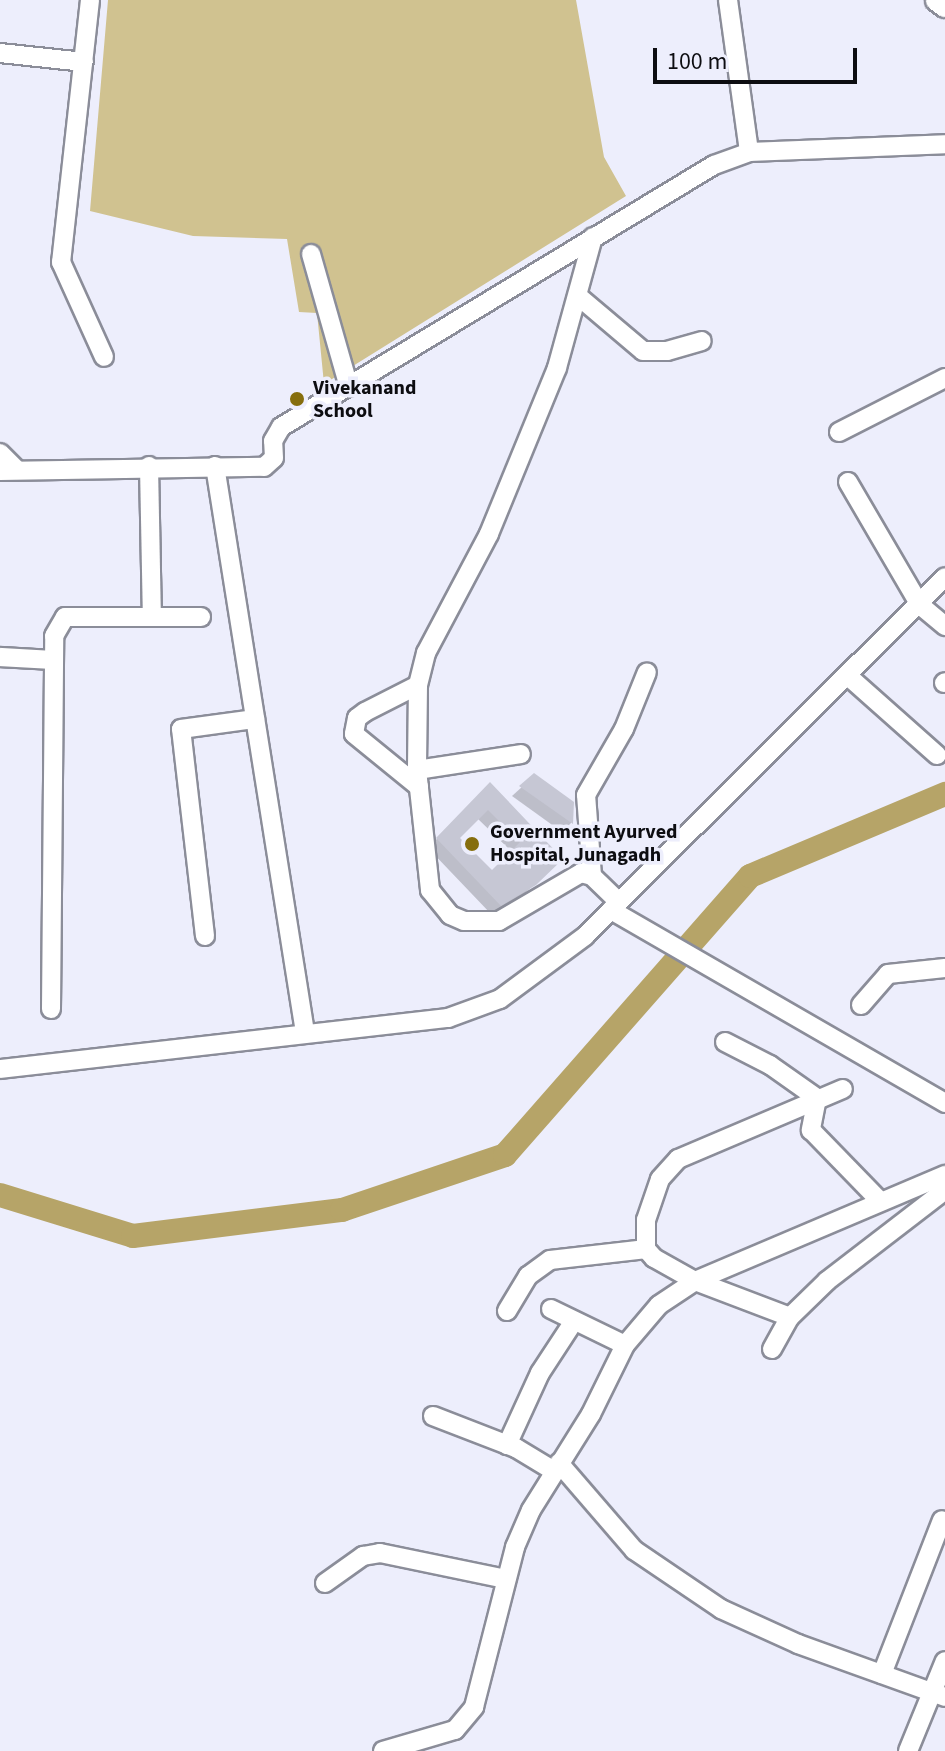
<!DOCTYPE html>
<html>
<head>
<meta charset="utf-8">
<style>
  body { margin:0 }
  #map { position:relative; width:945px; height:1751px; overflow:hidden; background:#edeefc; font-family:"Source Sans 3",sans-serif }
  div>[style] { position:absolute }
  .green>* { inset:0; background:#d0c290 }
  .shadow>* { inset:0; background:#0003 }
  .river>* { height:24px; margin:-12px; padding:0 12px; transform-origin:12px; border-radius:12px; background:#b6a468 }
  .building>* { inset:0; background:#c6c7d4 }
  .roads { filter:drop-shadow(2px 0 #8b8d99) drop-shadow(-2px 0 #8b8d99) drop-shadow(0 2px #8b8d99) drop-shadow(0 -2px #8b8d99) }
  .minor>* { height:18px; margin:-9px; padding:0 9px; transform-origin:9px; border-radius:9px; background:#fff }
  .major>* { height:22px; margin:-11px; padding:0 11px; transform-origin:11px; border-radius:11px; background:#fff }
  .dots>* { width:22px; height:22px; translate:-50% -50%; box-sizing:border-box; border:4px solid #edeefc; border-radius:50% }
  span { translate:-50% -50%; white-space:nowrap; text-align:center; line-height:1.15; -webkit-text-stroke:7px #edeefc; paint-order:stroke }
  .poi-label { font-size:20px; color:#0d0d11; font-weight:700 }
  .left { translate:0 -50%; text-align:left }
  .scale { position:absolute; left:653px; top:48px; width:204px; height:36px; box-sizing:border-box; border:4px solid #0d0d11; border-top:0; padding-left:10px; font-size:24px; line-height:28px; white-space:nowrap; color:#0d0d11; -webkit-text-stroke:6px #edeefc; paint-order:stroke }
</style>
</head>
<body>
<div id="map">
  <div class="green">
    <div style="clip-path:polygon(108px 0,576px 0,604px 157px,626px 196px,324px 384px,317px 313px,299px 312px,287px 239px,193px 236px,90px 211px)"></div>
  </div>
  <div class="shadow">
    <div style="clip-path:polygon(534px 776px,572px 803px,571px 823px,562px 832px,512px 796px)"></div>
    <div style="clip-path:polygon(evenodd,490px 785px,560px 859px,524px 894px,491px 914px,428px 848px,490px 785px,477px 818px,512px 852px,492px 873px,457px 838px,477px 818px)"></div>
  </div>
  <div class="river">
    <div style="left:0;top:1195px;width:139px;rotate:17.1deg"></div>
    <div style="left:133px;top:1236px;width:211px;rotate:-7.1deg"></div>
    <div style="left:342px;top:1210px;width:172px;rotate:-18.6deg"></div>
    <div style="left:505px;top:1155px;width:371px;rotate:-48.7deg"></div>
    <div style="left:750px;top:876px;width:212px;rotate:-22.8deg"></div>
  </div>
  <div class="building">
    <div style="clip-path:polygon(534px 773px,574px 802px,573px 824px,519px 786px)"></div>
    <div style="clip-path:polygon(evenodd,490px 782px,563px 859px,536px 885px,501px 906px,436px 838px,490px 782px,488px 810px,520px 842px,492px 870px,460px 838px,488px 810px)"></div>
  </div>
  <div class="roads">
    <div class="minor">
      <div style="left:90px;top:0;width:264px;rotate:96.3deg"></div>
      <div style="left:61px;top:262px;width:104px;rotate:65.6deg"></div>
      <div style="left:728px;top:0;width:153px;rotate:82.1deg"></div>
      <div style="left:0;top:53px;width:84px;rotate:6.1deg"></div>
      <div style="left:593px;top:237px;width:136px;rotate:105.4deg"></div>
      <div style="left:557px;top:368px;width:179px;rotate:112.3deg"></div>
      <div style="left:489px;top:534px;width:135px;rotate:117.9deg"></div>
      <div style="left:426px;top:653px;width:33px;rotate:104deg"></div>
      <div style="left:418px;top:685px;width:85px;rotate:90.7deg"></div>
      <div style="left:417px;top:770px;width:121px;rotate:83.8deg"></div>
      <div style="left:430px;top:890px;width:32px;rotate:51deg"></div>
      <div style="left:450px;top:915px;width:15px;rotate:23deg"></div>
      <div style="left:464px;top:921px;width:35px"></div>
      <div style="left:499px;top:921px;width:95px;rotate:-30.3deg"></div>
      <div style="left:581px;top:873px;width:11px;rotate:15deg"></div>
      <div style="left:592px;top:876px;width:37px;rotate:44deg"></div>
      <div style="left:311px;top:254px;width:138px;rotate:74.1deg"></div>
      <div style="left:578px;top:296px;width:85px;rotate:40.2deg"></div>
      <div style="left:643px;top:351px;width:24px"></div>
      <div style="left:667px;top:351px;width:36px;rotate:-16deg"></div>
      <div style="left:839px;top:432px;width:119px;rotate:-27deg"></div>
      <div style="left:0;top:453px;width:23px;rotate:45deg"></div>
      <div style="left:149px;top:466px;width:150px;rotate:88.9deg"></div>
      <div style="left:215px;top:466px;width:573px;rotate:80.97deg"></div>
      <div style="left:0;top:471px;width:264px;rotate:-0.9deg"></div>
      <div style="left:264px;top:467px;width:13px;rotate:-42deg"></div>
      <div style="left:274px;top:458px;width:17px;rotate:-93deg"></div>
      <div style="left:273px;top:441px;width:16px;rotate:-60deg"></div>
      <div style="left:281px;top:427px;width:506px;rotate:-31.18deg"></div>
      <div style="left:714px;top:165px;width:37px;rotate:-20deg"></div>
      <div style="left:749px;top:152px;width:196px;rotate:-2.3deg"></div>
      <div style="left:848px;top:482px;width:143px;rotate:59.7deg"></div>
      <div style="left:920px;top:605px;width:33px;rotate:40deg"></div>
      <div style="left:0;top:657px;width:53px;rotate:3.2deg"></div>
      <div style="left:848px;top:676px;width:119px;rotate:41.6deg"></div>
      <div style="left:944px;top:683px;width:1px;rotate:-45deg"></div>
      <div style="left:418px;top:685px;width:59px;rotate:153deg"></div>
      <div style="left:365px;top:712px;width:10px;rotate:143deg"></div>
      <div style="left:357px;top:718px;width:16px;rotate:101deg"></div>
      <div style="left:354px;top:734px;width:84px;rotate:39.2deg"></div>
      <div style="left:417px;top:770px;width:105px;rotate:-8.7deg"></div>
      <div style="left:592px;top:876px;width:81px;rotate:-94.2deg"></div>
      <div style="left:586px;top:795px;width:76px;rotate:-60.1deg"></div>
      <div style="left:624px;top:729px;width:61px;rotate:-68deg"></div>
      <div style="left:611px;top:910px;width:386px;rotate:30deg"></div>
      <div style="left:205px;top:936px;width:208px;rotate:-96.6deg"></div>
      <div style="left:181px;top:729px;width:75px;rotate:-7.7deg"></div>
      <div style="left:861px;top:1005px;width:41px;rotate:-48.9deg"></div>
      <div style="left:888px;top:974px;width:57px;rotate:-6deg"></div>
      <div style="left:51px;top:1009px;width:373px;rotate:-89.5deg"></div>
      <div style="left:54px;top:636px;width:22px;rotate:-60deg"></div>
      <div style="left:65px;top:617px;width:136px"></div>
      <div style="left:725px;top:1042px;width:51px;rotate:27.1deg"></div>
      <div style="left:770px;top:1065px;width:57px;rotate:35.1deg"></div>
      <div style="left:817px;top:1098px;width:33px;rotate:101deg"></div>
      <div style="left:811px;top:1130px;width:99px;rotate:45.8deg"></div>
      <div style="left:0;top:1069px;width:451px;rotate:-6.5deg"></div>
      <div style="left:448px;top:1018px;width:55px;rotate:-20.1deg"></div>
      <div style="left:500px;top:999px;width:106px;rotate:-36.5deg"></div>
      <div style="left:585px;top:936px;width:508px;rotate:-44.92deg"></div>
      <div style="left:551px;top:1309px;width:82px;rotate:25.9deg"></div>
      <div style="left:507px;top:1311px;width:41px;rotate:-59deg"></div>
      <div style="left:528px;top:1276px;width:27px;rotate:-36deg"></div>
      <div style="left:550px;top:1260px;width:97px;rotate:-6.5deg"></div>
      <div style="left:790px;top:1317px;width:102px;rotate:-159.2deg"></div>
      <div style="left:695px;top:1281px;width:47px;rotate:-150.7deg"></div>
      <div style="left:654px;top:1258px;width:12px;rotate:-132deg"></div>
      <div style="left:646px;top:1249px;width:29px;rotate:-90deg"></div>
      <div style="left:646px;top:1220px;width:43px;rotate:-71.1deg"></div>
      <div style="left:660px;top:1179px;width:27px;rotate:-48deg"></div>
      <div style="left:678px;top:1159px;width:179px;rotate:-23deg"></div>
      <div style="left:772px;top:1349px;width:37px;rotate:-61deg"></div>
      <div style="left:790px;top:1317px;width:52px;rotate:-44.2deg"></div>
      <div style="left:827px;top:1281px;width:149px;rotate:-37.6deg"></div>
      <div style="left:433px;top:1416px;width:89px;rotate:21.1deg"></div>
      <div style="left:516px;top:1448px;width:44px;rotate:31.2deg"></div>
      <div style="left:507px;top:1445px;width:79px;rotate:-65.4deg"></div>
      <div style="left:540px;top:1373px;width:62px;rotate:-56.8deg"></div>
      <div style="left:559px;top:1463px;width:115px;rotate:49.2deg"></div>
      <div style="left:634px;top:1550px;width:105px;rotate:34.1deg"></div>
      <div style="left:721px;top:1609px;width:85px;rotate:24.4deg"></div>
      <div style="left:798px;top:1644px;width:156px;rotate:19.8deg"></div>
      <div style="left:325px;top:1583px;width:47px;rotate:-35.4deg"></div>
      <div style="left:363px;top:1556px;width:17px;rotate:-10deg"></div>
      <div style="left:380px;top:1553px;width:129px;rotate:11.7deg"></div>
      <div style="left:882px;top:1674px;width:165px;rotate:-68.7deg"></div>
      <div style="left:383px;top:1751px;width:75px;rotate:-16.3deg"></div>
      <div style="left:455px;top:1730px;width:30px;rotate:-50deg"></div>
      <div style="left:474px;top:1707px;width:165px;rotate:-75.6deg"></div>
      <div style="left:515px;top:1547px;width:40px;rotate:-66.6deg"></div>
      <div style="left:531px;top:1510px;width:113px;rotate:-58deg"></div>
      <div style="left:591px;top:1414px;width:77px;rotate:-63.8deg"></div>
      <div style="left:625px;top:1345px;width:52px;rotate:-49.6deg"></div>
      <div style="left:659px;top:1305px;width:43px;rotate:-33.7deg"></div>
      <div style="left:695px;top:1281px;width:272px;rotate:-23deg"></div>
      <div style="left:908px;top:1751px;width:97px;rotate:-67.7deg"></div>
    </div>
    <div class="major">
      <div style="left:937px;top:0;width:10px;rotate:37deg"></div>
    </div>
  </div>
  <div class="dots">
    <div style="left:297px;top:399px;background:#866e0d"></div>
    <div style="left:472px;top:844px;background:#866e0d"></div>
  </div>
  <div class="poi-label">
    <span class="left" style="left:313px;top:400px">Vivekanand<br>School</span>
    <span class="left" style="left:490px;top:844px">Government Ayurved<br>Hospital, Junagadh</span>
  </div>
  <div class="scale">100 m</div>
</div>
</body>
</html>
